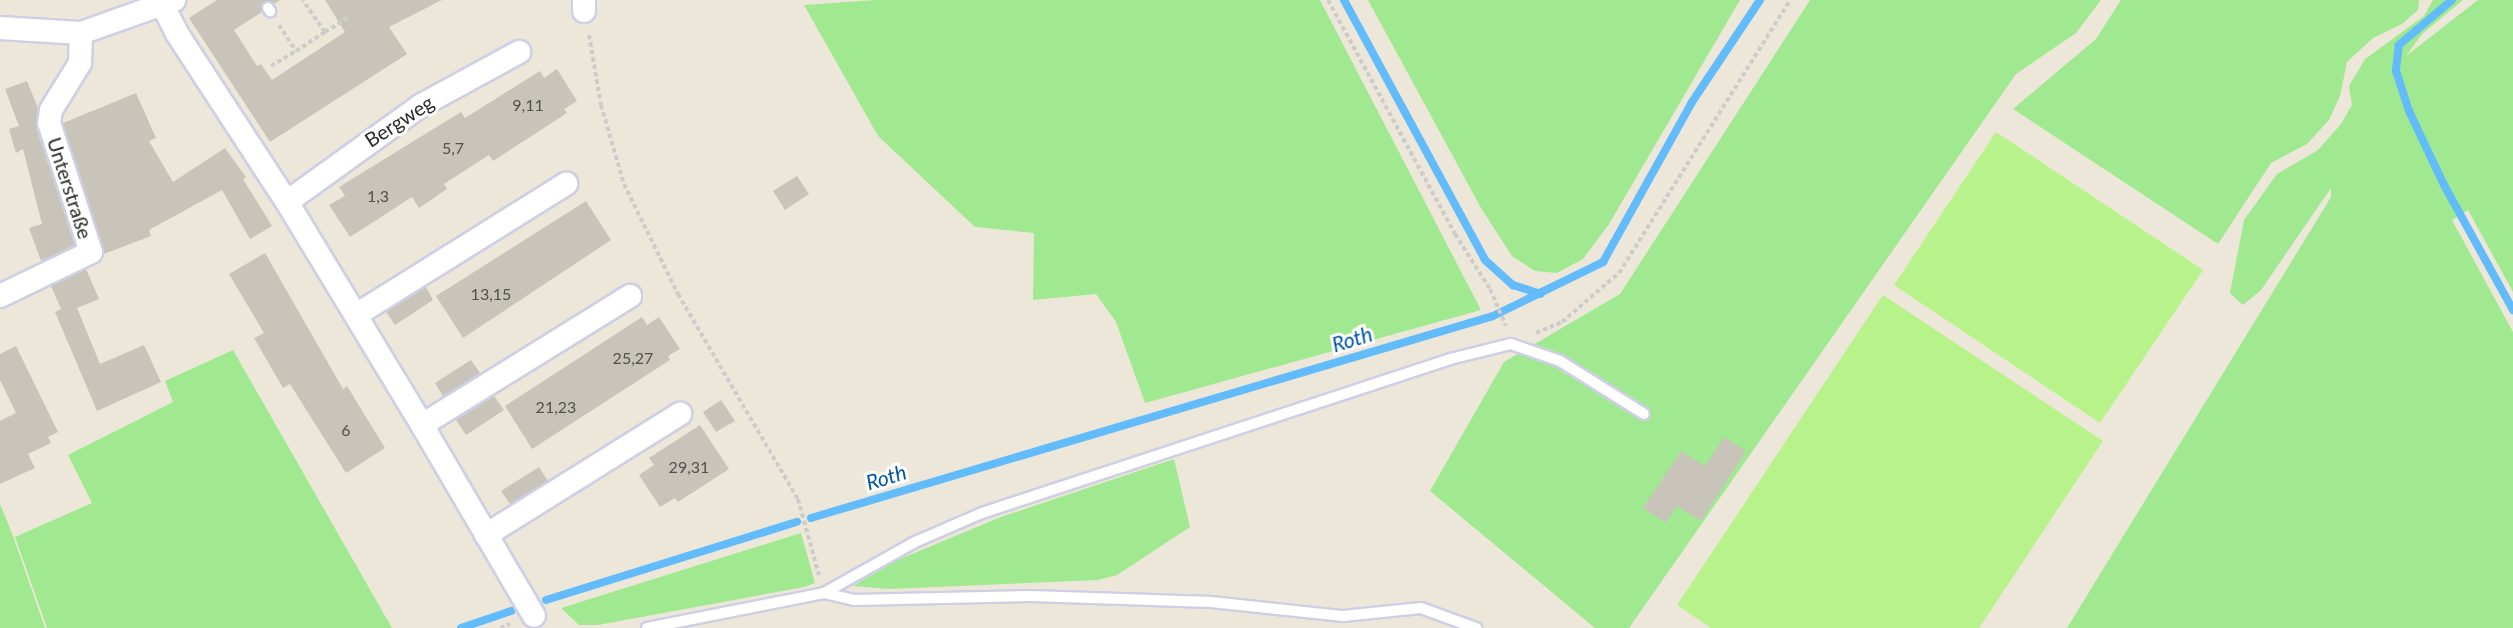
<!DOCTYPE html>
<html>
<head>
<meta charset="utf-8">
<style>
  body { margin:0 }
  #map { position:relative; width:2513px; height:628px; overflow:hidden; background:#ede7d9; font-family:Lato,sans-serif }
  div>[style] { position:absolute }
  .green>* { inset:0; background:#a1e990 }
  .pitch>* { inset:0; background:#b7f28b }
  .stream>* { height:8px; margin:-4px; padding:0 4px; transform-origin:4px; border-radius:4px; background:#62bbfa }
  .building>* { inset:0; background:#c8c4b9 }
  .path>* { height:4px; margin-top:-2px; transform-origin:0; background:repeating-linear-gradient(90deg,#ccc 0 4.5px,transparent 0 7.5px) }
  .roads { filter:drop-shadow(2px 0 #cecfe4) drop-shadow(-2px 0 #cecfe4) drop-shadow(0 2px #cecfe4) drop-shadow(0 -2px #cecfe4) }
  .lane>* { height:10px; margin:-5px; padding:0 5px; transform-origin:5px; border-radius:5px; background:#fff }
  .street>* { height:22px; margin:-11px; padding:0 11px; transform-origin:11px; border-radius:11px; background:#fff }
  span { translate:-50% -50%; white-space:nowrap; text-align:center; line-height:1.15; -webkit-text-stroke:6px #fff; paint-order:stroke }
  .number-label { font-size:16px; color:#51504d }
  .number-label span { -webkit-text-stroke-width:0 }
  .street-label { font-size:20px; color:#292929 }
  .water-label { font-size:21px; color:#0155a5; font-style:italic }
</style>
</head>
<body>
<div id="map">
  <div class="green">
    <div style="clip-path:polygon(875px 0,1320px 0,1481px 310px,1145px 403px,1116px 322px,1096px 294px,1033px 300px,1034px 233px,975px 227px,878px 136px,804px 5px)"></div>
    <div style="clip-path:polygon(1368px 0,1740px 0,1609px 224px,1583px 259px,1557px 273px,1535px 271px,1512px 256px,1481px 208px)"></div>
    <div style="clip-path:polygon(1810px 0,2101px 0,2076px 33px,2016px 74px,1629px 628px,1595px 628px,1430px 491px,1504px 362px,1620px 294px)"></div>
    <div style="clip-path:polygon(2121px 0,2419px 0,2418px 10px,2402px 24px,2373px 38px,2347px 62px,2340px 96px,2329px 120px,2307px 144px,2271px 163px,2218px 244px,2013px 109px,2096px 39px)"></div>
    <div style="clip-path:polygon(2433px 0,2463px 0,2422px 34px,2406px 56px,2478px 0,2513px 0,2513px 292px,2468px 210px,2452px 220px,2513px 332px,2513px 628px,2067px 628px,2331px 197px,2331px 188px,2261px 290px,2243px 305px,2230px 293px,2244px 220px,2277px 174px,2318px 150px,2341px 124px,2352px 105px,2349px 86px,2365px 59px,2424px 16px)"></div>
    <div style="clip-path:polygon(233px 350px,392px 628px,47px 628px,15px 537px,92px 503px,68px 455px,173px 402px,165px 381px)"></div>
    <div style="clip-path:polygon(1174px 459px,1190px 527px,1117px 575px,1098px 580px,890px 589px,853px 586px,895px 561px,1001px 517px)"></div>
    <div style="clip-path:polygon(0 504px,13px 536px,45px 628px,0 628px)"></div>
    <div style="clip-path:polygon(801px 533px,815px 583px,804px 587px,598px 625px,579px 625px,561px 608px)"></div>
  </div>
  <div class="pitch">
    <div style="clip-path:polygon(1996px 132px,2203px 270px,2100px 423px,1894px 285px)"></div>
    <div style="clip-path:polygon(1883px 295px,2103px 441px,1979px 628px,1711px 628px,1677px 605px)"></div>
  </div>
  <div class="stream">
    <div style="left:1344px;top:0;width:296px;rotate:61.5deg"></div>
    <div style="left:1485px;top:260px;width:38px;rotate:42deg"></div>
    <div style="left:1513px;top:285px;width:29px;rotate:18deg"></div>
    <div style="left:2452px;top:0;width:70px;rotate:139.7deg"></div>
    <div style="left:2399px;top:45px;width:26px;rotate:97deg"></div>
    <div style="left:2396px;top:71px;width:42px;rotate:72deg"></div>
    <div style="left:2409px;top:111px;width:82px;rotate:64.7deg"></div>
    <div style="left:2444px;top:185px;width:143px;rotate:61.1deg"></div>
    <div style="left:811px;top:518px;width:711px;rotate:-16.5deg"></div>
    <div style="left:1493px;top:316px;width:123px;rotate:-26.1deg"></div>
    <div style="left:1603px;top:262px;width:183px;rotate:-60.9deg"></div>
    <div style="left:1692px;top:102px;width:123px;rotate:-56.3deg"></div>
    <div style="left:546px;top:600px;width:263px;rotate:-17.3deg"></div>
    <div style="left:461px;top:628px;width:53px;rotate:-18.8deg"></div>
  </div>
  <div class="building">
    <div style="clip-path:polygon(217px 0,280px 0,274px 4px,264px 2px,262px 12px,234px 30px,257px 66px,261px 64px,272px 80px,345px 32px,325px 0,442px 0,389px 27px,407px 54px,270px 142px,189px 18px)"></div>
    <div style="clip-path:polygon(557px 69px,577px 101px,564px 109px,567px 113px,493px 161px,489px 155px,444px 184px,447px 189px,419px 208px,412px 197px,350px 237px,329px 205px,345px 196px,339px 187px,461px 112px,465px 118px,540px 71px,544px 78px)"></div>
    <div style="clip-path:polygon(27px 81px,38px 108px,36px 127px,75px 245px,41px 261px,29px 228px,42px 224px,23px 149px,16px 153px,9px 129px,19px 126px,5px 89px)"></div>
    <div style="clip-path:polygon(136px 93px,156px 138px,149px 141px,173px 182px,225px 148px,246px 177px,243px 179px,272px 226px,250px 239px,222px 190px,149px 230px,151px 236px,104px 254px,63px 123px)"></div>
    <div style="clip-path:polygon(797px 176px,809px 194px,785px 210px,773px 191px)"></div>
    <div style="clip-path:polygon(586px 201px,611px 240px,463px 338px,436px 296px)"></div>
    <div style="clip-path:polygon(265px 253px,343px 389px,347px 386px,385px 448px,346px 473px,290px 384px,283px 388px,254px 338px,264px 333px,229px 274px)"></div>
    <div style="clip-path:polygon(86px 269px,99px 299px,77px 308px,100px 364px,144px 345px,161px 382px,97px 411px,55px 312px,61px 309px,51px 286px)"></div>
    <div style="clip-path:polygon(426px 287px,433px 300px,395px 325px,386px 312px)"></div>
    <div style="clip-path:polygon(642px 317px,647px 325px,659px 317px,680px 349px,668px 356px,670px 360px,532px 449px,505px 406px)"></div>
    <div style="clip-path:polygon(16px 346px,58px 432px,48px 437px,51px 443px,28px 454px,35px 468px,0 484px,0 421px,16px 413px,0 380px,0 354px)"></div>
    <div style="clip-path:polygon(471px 360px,480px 373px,443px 396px,435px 383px)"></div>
    <div style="clip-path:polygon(494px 396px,504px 410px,466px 435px,456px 420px)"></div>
    <div style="clip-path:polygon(721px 400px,735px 421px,716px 432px,703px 412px)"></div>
    <div style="clip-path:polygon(700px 425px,729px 469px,678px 502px,675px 498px,660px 507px,639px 475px,654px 465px,649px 458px)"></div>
    <div style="clip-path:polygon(1724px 437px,1746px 451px,1701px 521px,1677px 506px,1666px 523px,1643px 508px,1681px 451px,1705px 466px)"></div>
    <div style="clip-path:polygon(539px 467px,548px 481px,510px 504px,501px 491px)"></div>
  </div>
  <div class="path">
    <div style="left:1328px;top:0;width:266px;rotate:61.5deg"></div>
    <div style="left:1455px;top:234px;width:65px;rotate:57.5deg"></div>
    <div style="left:1490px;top:289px;width:40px;rotate:66.6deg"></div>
    <div style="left:279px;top:25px;width:31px;rotate:57deg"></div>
    <div style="left:296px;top:51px;width:35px;rotate:-33deg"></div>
    <div style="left:325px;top:32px;width:39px;rotate:-125deg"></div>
    <div style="left:325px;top:32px;width:28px;rotate:-32deg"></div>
    <div style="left:589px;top:35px;width:71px;rotate:80.3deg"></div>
    <div style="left:601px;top:105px;width:82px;rotate:73.8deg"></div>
    <div style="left:624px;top:184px;width:123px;rotate:63.9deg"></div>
    <div style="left:678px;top:294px;width:238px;rotate:59.7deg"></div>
    <div style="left:798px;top:499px;width:79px;rotate:74.6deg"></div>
    <div style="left:271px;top:66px;width:29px;rotate:-31deg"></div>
    <div style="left:1536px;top:333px;width:28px;rotate:-23deg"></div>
    <div style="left:1562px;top:322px;width:75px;rotate:-40.7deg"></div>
    <div style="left:1619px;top:273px;width:322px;rotate:-57.9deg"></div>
    <div style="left:500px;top:628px;width:11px;rotate:-22deg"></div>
  </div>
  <div class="roads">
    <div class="lane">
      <div style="left:268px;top:8px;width:4px;rotate:56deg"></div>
      <div style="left:824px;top:593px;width:31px;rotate:13deg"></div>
      <div style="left:854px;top:600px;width:176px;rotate:-1.3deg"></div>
      <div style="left:1030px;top:596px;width:181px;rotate:1.9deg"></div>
      <div style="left:1211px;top:602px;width:133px;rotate:6.1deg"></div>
      <div style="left:1343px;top:616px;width:78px;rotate:-5.9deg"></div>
      <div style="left:1421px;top:608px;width:59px;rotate:20deg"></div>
      <div style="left:647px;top:628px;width:180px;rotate:-11.2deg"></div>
      <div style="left:824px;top:593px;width:104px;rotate:-29.3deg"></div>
      <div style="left:915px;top:542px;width:73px;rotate:-23.4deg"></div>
      <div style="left:982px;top:513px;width:493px;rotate:-18.2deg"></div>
      <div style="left:1450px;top:359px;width:63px;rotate:-13.8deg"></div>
      <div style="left:1511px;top:344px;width:52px;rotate:19.1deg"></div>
      <div style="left:1560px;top:361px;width:99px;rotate:32.2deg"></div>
    </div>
    <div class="street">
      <div style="left:160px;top:0;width:36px;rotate:63deg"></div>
      <div style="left:176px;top:32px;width:203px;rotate:56.9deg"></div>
      <div style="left:287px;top:202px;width:261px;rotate:58.8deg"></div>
      <div style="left:422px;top:425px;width:221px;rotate:59.6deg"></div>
      <div style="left:584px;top:0;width:11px;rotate:90deg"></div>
      <div style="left:0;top:28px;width:81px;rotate:3.5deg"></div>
      <div style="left:81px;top:33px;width:99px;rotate:-19.5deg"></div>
      <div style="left:287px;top:202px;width:164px;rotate:-35.8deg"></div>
      <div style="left:420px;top:106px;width:113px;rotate:-28.6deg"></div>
      <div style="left:0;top:296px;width:101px;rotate:-25.8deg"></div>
      <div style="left:91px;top:252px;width:136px;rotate:-108deg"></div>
      <div style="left:49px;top:123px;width:13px;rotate:-81deg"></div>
      <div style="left:51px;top:110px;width:55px;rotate:-58.3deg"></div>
      <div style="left:80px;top:63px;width:30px;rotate:-88deg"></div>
      <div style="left:356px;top:315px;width:248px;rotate:-32deg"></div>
      <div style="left:422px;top:425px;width:245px;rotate:-31.8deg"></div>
      <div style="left:486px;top:535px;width:229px;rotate:-32deg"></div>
    </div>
  </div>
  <div class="number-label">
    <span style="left:528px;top:105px">9,11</span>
    <span style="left:453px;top:148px">5,7</span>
    <span style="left:378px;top:196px">1,3</span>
    <span style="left:491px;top:294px">13,15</span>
    <span style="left:633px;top:358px">25,27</span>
    <span style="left:556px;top:407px">21,23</span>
    <span style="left:346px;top:430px">6</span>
    <span style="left:689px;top:467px">29,31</span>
  </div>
  <div class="street-label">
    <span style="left:399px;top:121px;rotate:-33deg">Bergweg</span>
    <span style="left:70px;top:188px;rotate:72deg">Unterstraße</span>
  </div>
  <div class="water-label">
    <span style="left:1352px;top:339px;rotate:-17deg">Roth</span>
    <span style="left:886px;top:477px;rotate:-17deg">Roth</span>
  </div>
</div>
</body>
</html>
